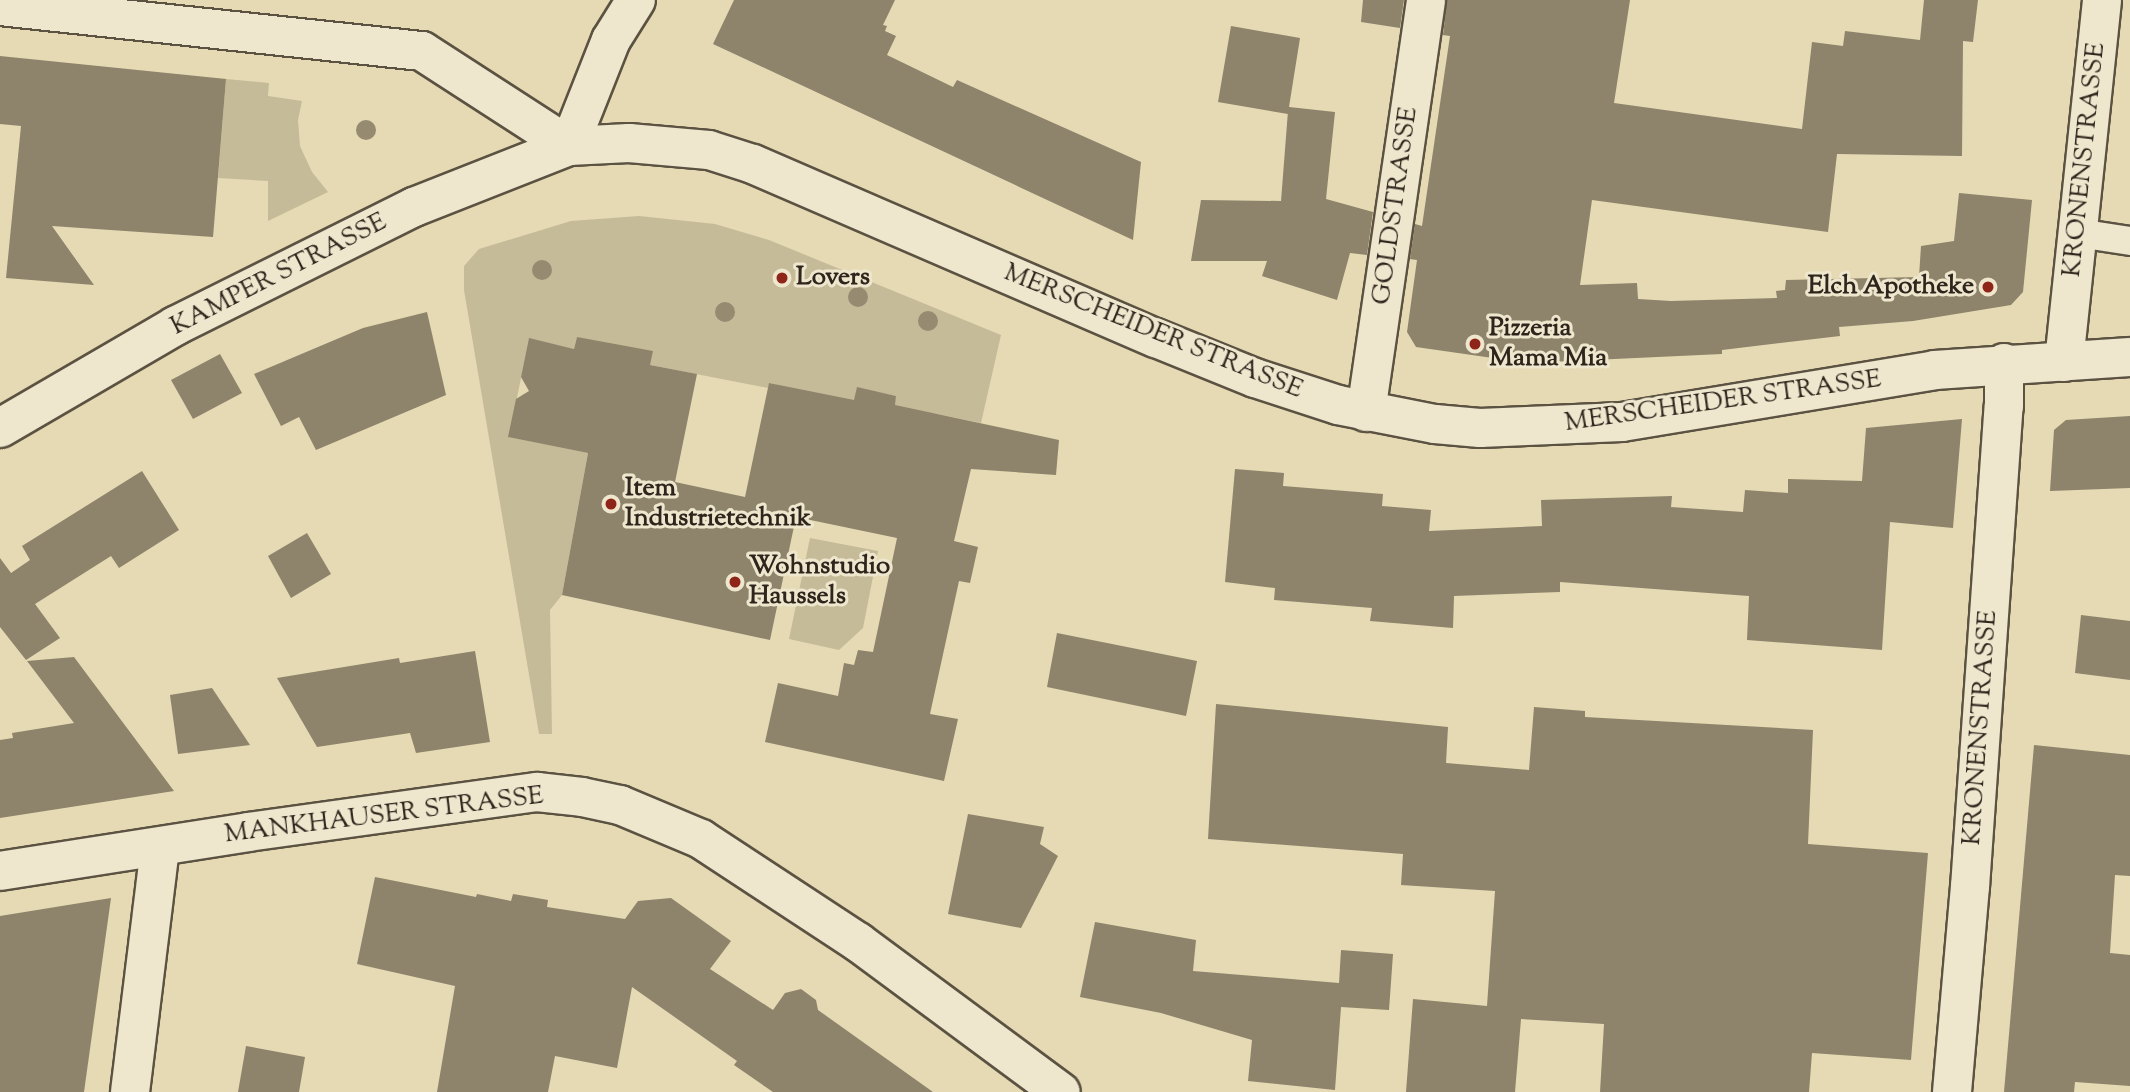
<!DOCTYPE html>
<html>
<head>
<meta charset="utf-8">
<style>
  body { margin:0 }
  #map { position:relative; width:2130px; height:1092px; overflow:hidden; background:#e5dab3; font-family:"Sorts Mill Goudy",serif }
  div>[style] { position:absolute }
  .green>* { inset:0; background:#c6bb99 }
  .building>* { inset:0; background:#8e836b }
  .roads { filter:drop-shadow(2px 0 #5c5242) drop-shadow(-2px 0 #5c5242) drop-shadow(0 2px #5c5242) drop-shadow(0 -2px #5c5242) }
  .service>* { height:28px; margin:-14px; padding:0 14px; transform-origin:14px; border-radius:14px; background:#eee7ce }
  .minor>* { height:38px; margin:-19px; padding:0 19px; transform-origin:19px; border-radius:19px; background:#eee7ce }
  .secondary>* { height:38px; margin:-19px; padding:0 19px; transform-origin:19px; border-radius:19px; background:#eee7ce }
  .trees>* { width:20px; height:20px; margin:-10px; border-radius:50%; background:#968b71 }
  .dots>* { width:19px; height:19px; translate:-50% -50%; box-sizing:border-box; border:4px solid #eee7ce; border-radius:50% }
  span { translate:-50% -50%; white-space:nowrap; text-align:center; line-height:1.15; -webkit-text-stroke:6px #eee7ce; paint-order:stroke }
  .street-label { font-size:26px; color:#2f251c }
  .poi-label { font-size:26px; color:#2f251c; font-weight:700 }
  .left { translate:0 -50%; text-align:left }
  .right { translate:-100% -50%; text-align:right }
</style>
</head>
<body>
<div id="map">
  <div class="green">
    <div style="clip-path:polygon(226px 79px,269px 83px,268px 96px,302px 101px,298px 120px,300px 146px,312px 172px,328px 192px,268px 221px,268px 181px,218px 178px)"></div>
    <div style="clip-path:polygon(639px 216px,715px 224px,769px 240px,1001px 335px,981px 423px,937px 414px,893px 411px,896px 396px,877px 392px,853px 405px,770px 383px,768px 388px,650px 365px,577px 337px,574px 349px,529px 339px,509px 437px,588px 453px,562px 595px,550px 610px,552px 734px,539px 734px,464px 290px,464px 266px,479px 249px,571px 221px)"></div>
    <div style="clip-path:polygon(810px 538px,878px 551px,863px 628px,839px 650px,789px 639px)"></div>
  </div>
  <div class="building">
    <div style="clip-path:polygon(734px 0,895px 0,883px 25px,887px 26px,885px 31px,896px 36px,887px 55px,953px 87px,957px 80px,1141px 162px,1133px 240px,713px 44px)"></div>
    <div style="clip-path:polygon(1363px 0,1404px 0,1400px 28px,1361px 22px)"></div>
    <div style="clip-path:polygon(1447px 0,1630px 0,1614px 103px,1802px 129px,1812px 42px,1843px 46px,1845px 31px,1920px 40px,1924px 0,1978px 0,1973px 42px,1963px 41px,1962px 156px,1837px 154px,1828px 232px,1592px 200px,1580px 285px,1637px 283px,1638px 299px,1671px 301px,1777px 298px,1776px 291px,1785px 290px,1786px 280px,1919px 277px,1921px 246px,1954px 241px,1959px 193px,2032px 200px,2023px 292px,2011px 305px,1913px 321px,1839px 327px,1840px 336px,1722px 350px,1722px 354px,1528px 363px,1416px 347px,1407px 332px,1417px 260px,1410px 259px,1415px 224px,1422px 226px,1450px 36px,1443px 35px)"></div>
    <div style="clip-path:polygon(1231px 26px,1300px 38px,1289px 107px,1335px 112px,1326px 199px,1373px 212px,1367px 255px,1350px 253px,1337px 300px,1262px 276px,1267px 261px,1191px 261px,1201px 200px,1281px 201px,1288px 111px,1288px 114px,1218px 102px)"></div>
    <div style="clip-path:polygon(0 56px,226px 79px,213px 237px,52px 226px,94px 285px,6px 278px,21px 126px,0 124px)"></div>
    <div style="clip-path:polygon(427px 312px,446px 395px,316px 450px,299px 417px,281px 426px,254px 374px,363px 328px)"></div>
    <div style="clip-path:polygon(577px 337px,653px 351px,650px 365px,697px 374px,675px 482px,745px 497px,769px 383px,854px 400px,857px 387px,896px 396px,895px 405px,1059px 440px,1056px 475px,971px 469px,954px 541px,978px 547px,970px 583px,959px 581px,930px 714px,958px 719px,944px 781px,765px 742px,778px 683px,838px 696px,844px 663px,854px 665px,858px 650px,873px 652px,897px 538px,796px 517px,770px 640px,562px 595px,588px 453px,508px 437px,516px 399px,529px 391px,521px 377px,529px 338px,574px 349px)"></div>
    <div style="clip-path:polygon(220px 354px,242px 393px,193px 419px,171px 380px)"></div>
    <div style="clip-path:polygon(2130px 416px,2130px 488px,2050px 491px,2054px 430px,2066px 420px)"></div>
    <div style="clip-path:polygon(1962px 419px,1953px 528px,1890px 522px,1882px 650px,1747px 640px,1749px 596px,1560px 582px,1560px 592px,1454px 596px,1453px 628px,1370px 621px,1372px 608px,1274px 600px,1275px 588px,1225px 582px,1235px 469px,1284px 473px,1283px 486px,1383px 494px,1382px 506px,1431px 510px,1429px 531px,1542px 526px,1541px 500px,1672px 496px,1671px 507px,1743px 512px,1745px 490px,1788px 493px,1788px 479px,1862px 481px,1866px 428px)"></div>
    <div style="clip-path:polygon(142px 471px,179px 530px,119px 568px,111px 556px,35px 604px,60px 638px,26px 660px,0 627px,0 558px,11px 573px,30px 560px,22px 546px)"></div>
    <div style="clip-path:polygon(307px 533px,331px 574px,291px 598px,268px 556px)"></div>
    <div style="clip-path:polygon(2081px 615px,2130px 621px,2130px 680px,2075px 673px)"></div>
    <div style="clip-path:polygon(1057px 633px,1197px 661px,1186px 716px,1047px 687px)"></div>
    <div style="clip-path:polygon(475px 651px,490px 742px,416px 753px,410px 733px,317px 747px,277px 678px,399px 658px,400px 663px)"></div>
    <div style="clip-path:polygon(74px 657px,174px 791px,0 818px,0 740px,13px 738px,12px 733px,74px 723px,27px 661px)"></div>
    <div style="clip-path:polygon(212px 688px,250px 745px,178px 754px,170px 695px)"></div>
    <div style="clip-path:polygon(1216px 704px,1448px 727px,1446px 763px,1529px 770px,1534px 707px,1585px 711px,1585px 717px,1813px 730px,1808px 844px,1928px 853px,1911px 1060px,1812px 1053px,1809px 1092px,1600px 1092px,1604px 1024px,1521px 1019px,1515px 1092px,1406px 1092px,1413px 999px,1487px 1006px,1495px 891px,1401px 885px,1403px 854px,1208px 839px)"></div>
    <div style="clip-path:polygon(2034px 745px,2130px 755px,2130px 876px,2115px 875px,2110px 953px,2130px 955px,2130px 1086px,2075px 1082px,2074px 1092px,2004px 1092px)"></div>
    <div style="clip-path:polygon(968px 814px,1044px 827px,1040px 844px,1058px 856px,1021px 928px,948px 914px)"></div>
    <div style="clip-path:polygon(375px 877px,476px 897px,477px 894px,511px 901px,513px 894px,531px 897px,548px 900px,547px 907px,625px 919px,638px 901px,671px 898px,731px 941px,710px 969px,773px 1010px,785px 993px,801px 989px,816px 1000px,818px 1010px,933px 1092px,773px 1092px,734px 1065px,737px 1061px,632px 987px,617px 1068px,555px 1056px,548px 1092px,437px 1092px,455px 986px,357px 964px)"></div>
    <div style="clip-path:polygon(111px 898px,84px 1092px,0 1092px,0 916px)"></div>
    <div style="clip-path:polygon(1095px 922px,1196px 940px,1193px 971px,1339px 983px,1341px 950px,1393px 954px,1389px 1010px,1341px 1007px,1335px 1090px,1248px 1081px,1252px 1040px,1161px 1013px,1080px 997px)"></div>
    <div style="clip-path:polygon(246px 1046px,305px 1057px,299px 1092px,238px 1092px)"></div>
  </div>
  <div class="roads">
    <div class="service">
      <div style="left:2078px;top:233px;width:53px;rotate:8.7deg"></div>
    </div>
    <div class="minor">
      <div style="left:0;top:6px;width:424px;rotate:6.1deg"></div>
      <div style="left:422px;top:51px;width:175px;rotate:32.9deg"></div>
      <div style="left:569px;top:146px;width:114px;rotate:-68.4deg"></div>
      <div style="left:611px;top:40px;width:47px;rotate:-58deg"></div>
      <div style="left:2064px;top:362px;width:364px;rotate:-84deg"></div>
      <div style="left:1366px;top:412px;width:416px;rotate:-81.7deg"></div>
      <div style="left:0;top:871px;width:251px;rotate:-8.9deg"></div>
      <div style="left:248px;top:832px;width:292px;rotate:-7.9deg"></div>
      <div style="left:537px;top:792px;width:45px;rotate:6.3deg"></div>
      <div style="left:582px;top:797px;width:39px;rotate:12deg"></div>
      <div style="left:620px;top:805px;width:88px;rotate:22.8deg"></div>
      <div style="left:701px;top:839px;width:188px;rotate:33.3deg"></div>
      <div style="left:858px;top:942px;width:252px;rotate:36.5deg"></div>
      <div style="left:130px;top:1092px;width:247px;rotate:-83deg"></div>
      <div style="left:1952px;top:1092px;width:206px;rotate:-85deg"></div>
      <div style="left:1970px;top:887px;width:482px;rotate:-86deg"></div>
      <div style="left:2004px;top:406px;width:43px;rotate:-90deg"></div>
    </div>
    <div class="secondary">
      <div style="left:0;top:428px;width:203px;rotate:-30.2deg"></div>
      <div style="left:175px;top:326px;width:267px;rotate:-26.5deg"></div>
      <div style="left:414px;top:207px;width:167px;rotate:-21.5deg"></div>
      <div style="left:569px;top:146px;width:60px;rotate:-2.9deg"></div>
      <div style="left:629px;top:143px;width:80px;rotate:5deg"></div>
      <div style="left:709px;top:150px;width:46px;rotate:17.7deg"></div>
      <div style="left:753px;top:164px;width:439px;rotate:23.4deg"></div>
      <div style="left:1156px;top:338px;width:107px;rotate:22deg"></div>
      <div style="left:1255px;top:378px;width:87px;rotate:18deg"></div>
      <div style="left:1338px;top:405px;width:99px;rotate:11.1deg"></div>
      <div style="left:1435px;top:424px;width:45px;rotate:5.1deg"></div>
      <div style="left:1480px;top:428px;width:142px;rotate:-2.4deg"></div>
      <div style="left:1622px;top:422px;width:317px;rotate:-9.4deg"></div>
      <div style="left:1935px;top:370px;width:195px;rotate:-3.8deg"></div>
    </div>
  </div>
  <div class="trees">
    <div style="left:366px;top:130px"></div>
    <div style="left:542px;top:270px"></div>
    <div style="left:858px;top:297px"></div>
    <div style="left:725px;top:312px"></div>
    <div style="left:928px;top:321px"></div>
  </div>
  <div class="dots">
    <div style="left:782px;top:278px;background:#8f2418"></div>
    <div style="left:1988px;top:287px;background:#8f2418"></div>
    <div style="left:1475px;top:344px;background:#8f2418"></div>
    <div style="left:611px;top:504px;background:#8f2418"></div>
    <div style="left:735px;top:582px;background:#8f2418"></div>
  </div>
  <div class="street-label">
    <span style="left:2085px;top:160px;rotate:-84deg">KRONENSTRASSE</span>
    <span style="left:1396px;top:206px;rotate:-82deg">GOLDSTRASSE</span>
    <span style="left:279px;top:275px;rotate:-27deg">KAMPER STRASSE</span>
    <span style="left:1153px;top:332px;rotate:22deg">MERSCHEIDER STRASSE</span>
    <span style="left:1723px;top:402px;rotate:-8deg">MERSCHEIDER STRASSE</span>
    <span style="left:1981px;top:728px;rotate:-86deg">KRONENSTRASSE</span>
    <span style="left:384px;top:816px;rotate:-7deg">MANKHAUSER STRASSE</span>
  </div>
  <div class="poi-label">
    <span class="left" style="left:796px;top:278px">Lovers</span>
    <span class="right" style="left:1974px;top:287px">Elch Apotheke</span>
    <span class="left" style="left:1489px;top:344px">Pizzeria<br>Mama Mia</span>
    <span class="left" style="left:625px;top:504px">Item<br>Industrietechnik</span>
    <span class="left" style="left:749px;top:582px">Wohnstudio<br>Haussels</span>
  </div>
</div>
</body>
</html>
